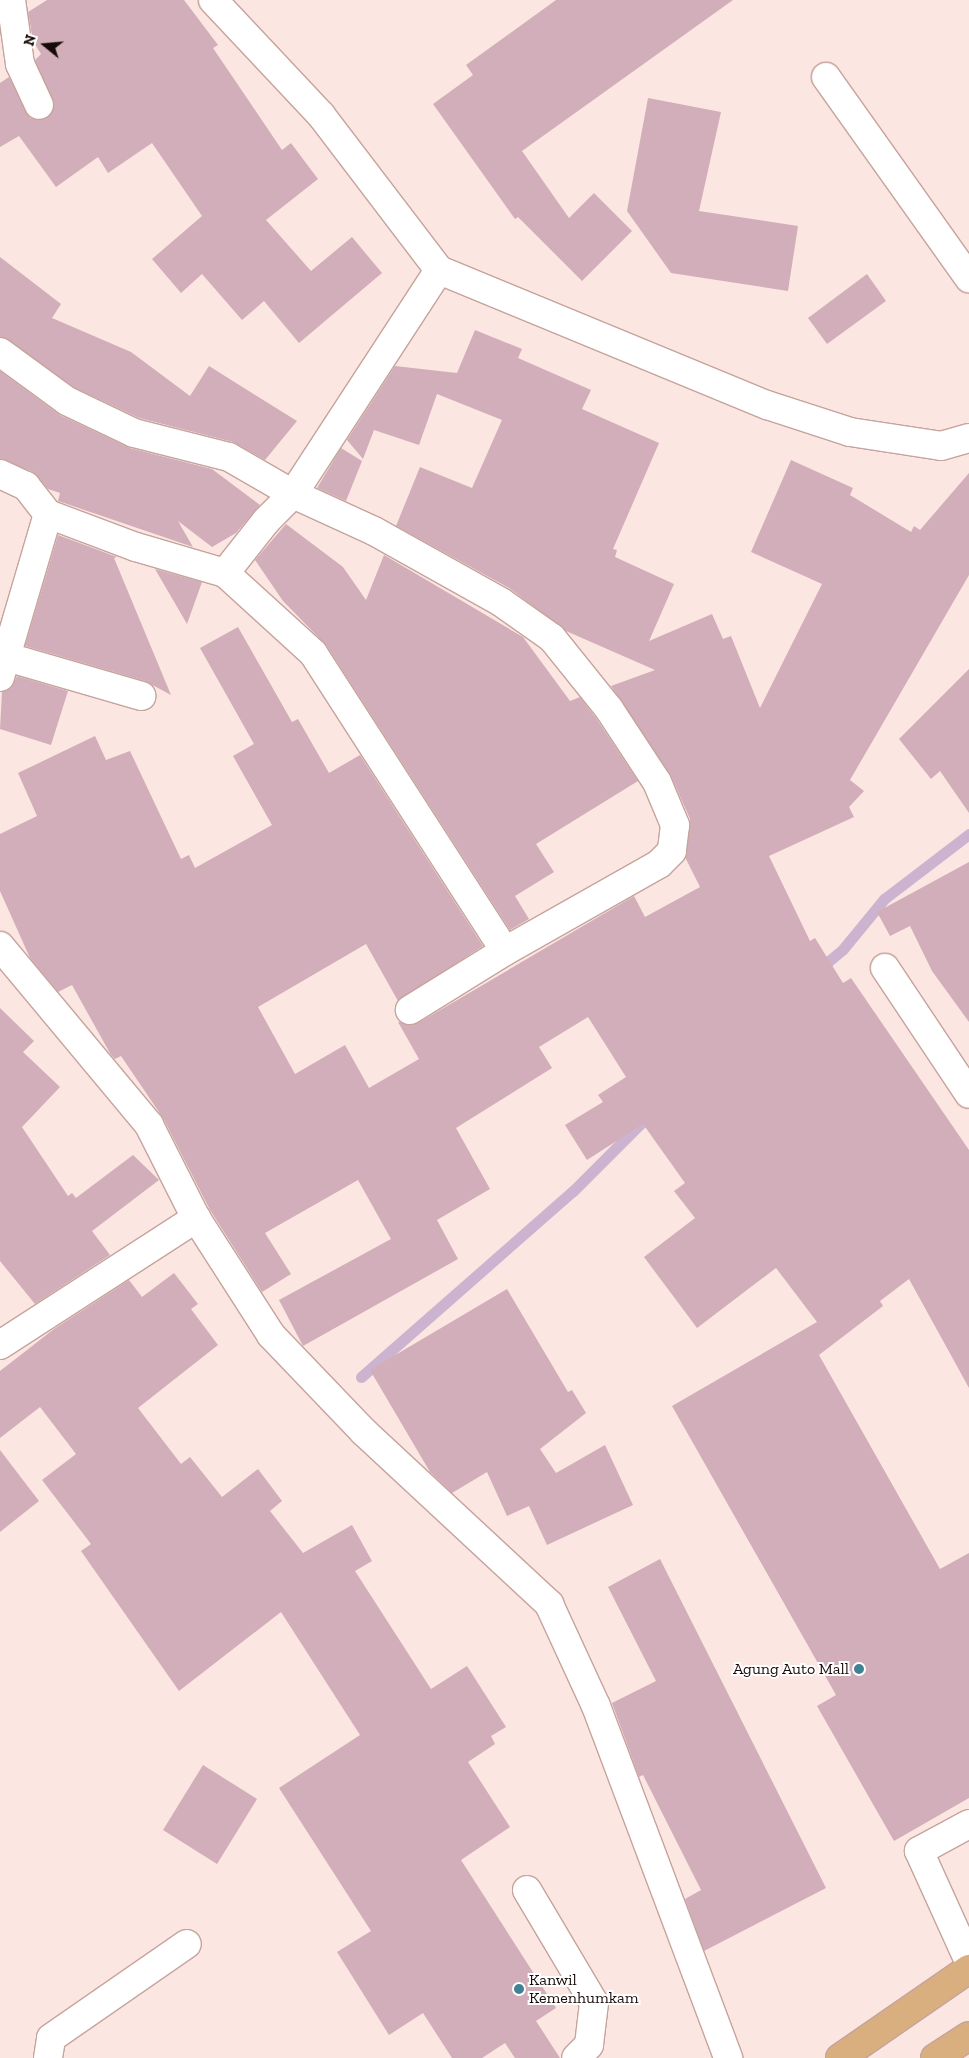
<!DOCTYPE html>
<html>
<head>
<meta charset="utf-8">
<style>
  body { margin:0 }
  #map { position:relative; width:969px; height:2058px; overflow:hidden; background:#fce6e1; font-family:"Zilla Slab",serif }
  div>[style] { position:absolute }
  .stream>* { height:11px; margin:-5.5px; padding:0 5.5px; transform-origin:5.5px; border-radius:5.5px; background:#ccb4d0 }
  .building>* { inset:0; background:#d1aeb9 }
  .roads { filter:drop-shadow(1px 0 #c6a39c) drop-shadow(-1px 0 #c6a39c) drop-shadow(0 1px #c6a39c) drop-shadow(0 -1px #c6a39c) }
  .minor>* { height:28px; margin:-14px; padding:0 14px; transform-origin:14px; border-radius:14px; background:#fff }
  .major>* { height:28px; margin:-14px; padding:0 14px; transform-origin:14px; border-radius:14px; background:#d9af80 }
  .dots>* { width:14px; height:14px; translate:-50% -50%; box-sizing:border-box; border:2px solid #fff; border-radius:50% }
  span { translate:-50% -50%; white-space:nowrap; text-align:center; line-height:1.15; -webkit-text-stroke:4px #fff; paint-order:stroke }
  .poi-label { font-size:16px; color:#170b09 }
  .right { translate:-100% -50%; text-align:right }
  .left { translate:0 -50%; text-align:left }
  .north { position:absolute; left:20px; top:20px; width:50px; height:50px; -webkit-text-stroke:4px #fff; paint-order:stroke; rotate:287deg; font-size:14px; font-weight:700; line-height:20px; text-align:center; color:#170b09 }
  .north::after { content:''; display:block; margin:auto; width:18px; height:22px; background:#170b09; clip-path:polygon(50% 0,100% 100%,50% 72%,0 100%) }
</style>
</head>
<body>
<div id="map">
  <div class="stream">
    <div style="left:817px;top:971px;width:34px;rotate:-40deg"></div>
    <div style="left:843px;top:949px;width:65px;rotate:-50.6deg"></div>
    <div style="left:884px;top:899px;width:107px;rotate:-37.4deg"></div>
    <div style="left:361px;top:1377px;width:282px;rotate:-41.3deg"></div>
    <div style="left:573px;top:1191px;width:99px;rotate:-45deg"></div>
  </div>
  <div class="building">
    <div style="clip-path:polygon(47px 0,184px 0,218px 45px,213px 48px,282px 150px,291px 143px,318px 179px,266px 220px,311px 271px,352px 237px,382px 273px,299px 343px,264px 301px,242px 320px,202px 274px,181px 293px,152px 259px,202px 216px,152px 143px,108px 173px,98px 157px,56px 187px,19px 136px,0 147px,0 83px,9px 77px,30px 118px,45px 119px,54px 107px,35px 60px,41px 54px,33px 41px,28px 12px)"></div>
    <div style="clip-path:polygon(556px 0,733px 0,522px 151px,569px 218px,594px 193px,632px 231px,582px 281px,518px 217px,515px 219px,433px 104px,473px 75px,466px 65px)"></div>
    <div style="clip-path:polygon(648px 98px,721px 112px,699px 211px,798px 226px,788px 291px,671px 273px,627px 211px)"></div>
    <div style="clip-path:polygon(0 257px,61px 304px,52px 318px,131px 352px,190px 396px,209px 366px,297px 421px,265px 460px,233px 442px,139px 418px,75px 388px,0 337px)"></div>
    <div style="clip-path:polygon(867px 274px,886px 301px,827px 344px,808px 318px)"></div>
    <div style="clip-path:polygon(475px 330px,522px 349px,518px 358px,591px 390px,582px 409px,659px 443px,613px 549px,617px 550px,615px 557px,674px 584px,649px 641px,712px 614px,723px 639px,731px 636px,760px 708px,822px 584px,751px 552px,791px 460px,853px 488px,850px 495px,911px 532px,914px 526px,920px 530px,969px 473px,969px 575px,850px 780px,864px 791px,849px 807px,854px 817px,769px 856px,810px 941px,815px 938px,843px 983px,851px 978px,969px 1150px,969px 1388px,909px 1279px,880px 1301px,883px 1306px,819px 1355px,940px 1569px,969px 1553px,969px 1798px,894px 1841px,817px 1706px,836px 1695px,672px 1406px,817px 1322px,776px 1268px,697px 1328px,644px 1257px,695px 1218px,674px 1191px,685px 1183px,643px 1124px,587px 1160px,565px 1125px,603px 1102px,598px 1095px,626px 1077px,588px 1017px,539px 1047px,552px 1068px,456px 1128px,490px 1189px,437px 1220px,458px 1259px,303px 1346px,279px 1300px,391px 1239px,358px 1180px,265px 1233px,291px 1274px,262px 1292px,210px 1210px,163px 1118px,121px 1056px,115px 1059px,111px 1055px,72px 985px,58px 992px,30px 958px,0 891px,0 834px,37px 816px,18px 773px,95px 736px,106px 760px,130px 751px,181px 859px,189px 855px,195px 868px,272px 825px,233px 756px,254px 744px,200px 648px,238px 627px,292px 722px,298px 719px,329px 773px,360px 755px,483px 946px,398px 1001px,366px 944px,258px 1007px,295px 1074px,345px 1045px,369px 1088px,419px 1059px,398px 1022px,418px 1023px,634px 896px,645px 917px,700px 887px,685px 857px,690px 819px,671px 776px,611px 686px,655px 670px,566px 631px,509px 588px,396px 526px,420px 467px,472px 488px,502px 420px,437px 394px,419px 445px,374px 430px,363px 459px,347px 440px,395px 366px,457px 373px)"></div>
    <div style="clip-path:polygon(0 371px,60px 415px,130px 448px,212px 469px,260px 505px,236px 533px,212px 547px,178px 521px,193px 547px,58px 501px,60px 493px,48px 489px,33px 472px,0 459px)"></div>
    <div style="clip-path:polygon(341px 448px,362px 461px,346px 501px,317px 488px)"></div>
    <div style="clip-path:polygon(286px 524px,343px 567px,366px 600px,384px 555px,523px 637px,570px 701px,580px 697px,596px 718px,638px 781px,536px 844px,554px 872px,515px 896px,529px 919px,510px 930px,326px 645px,283px 601px,255px 560px)"></div>
    <div style="clip-path:polygon(58px 535px,117px 557px,114px 558px,171px 695px,145px 681px,25px 646px)"></div>
    <div style="clip-path:polygon(155px 569px,202px 582px,187px 624px)"></div>
    <div style="clip-path:polygon(969px 669px,969px 813px,940px 771px,931px 779px,899px 739px)"></div>
    <div style="clip-path:polygon(17px 676px,68px 691px,51px 745px,0 729px,2px 692px,11px 688px)"></div>
    <div style="clip-path:polygon(969px 862px,969px 1022px,932px 971px,910px 926px,890px 936px,877px 912px)"></div>
    <div style="clip-path:polygon(0 1008px,34px 1041px,23px 1052px,60px 1087px,22px 1127px,68px 1196px,72px 1193px,76px 1198px,133px 1155px,159px 1180px,92px 1231px,110px 1255px,35px 1304px,0 1261px)"></div>
    <div style="clip-path:polygon(174px 1273px,198px 1304px,191px 1309px,218px 1345px,138px 1408px,181px 1464px,190px 1457px,222px 1497px,258px 1469px,282px 1501px,270px 1511px,303px 1553px,352px 1525px,372px 1561px,355px 1571px,431px 1689px,467px 1666px,506px 1727px,491px 1736px,495px 1744px,468px 1762px,510px 1827px,461px 1860px,556px 2008px,536px 2021px,560px 2058px,515px 2058px,505px 2043px,482px 2058px,452px 2058px,423px 2013px,389px 2035px,337px 1952px,371px 1931px,279px 1788px,360px 1735px,281px 1612px,179px 1691px,81px 1551px,91px 1544px,42px 1480px,76px 1454px,40px 1407px,0 1438px,0 1371px,54px 1329px,129px 1280px,142px 1297px)"></div>
    <div style="clip-path:polygon(507px 1289px,568px 1392px,572px 1390px,586px 1413px,540px 1449px,556px 1473px,605px 1445px,633px 1505px,547px 1545px,529px 1506px,507px 1516px,487px 1472px,452px 1493px,430px 1472px,370px 1370px)"></div>
    <div style="clip-path:polygon(0 1450px,39px 1501px,0 1532px)"></div>
    <div style="clip-path:polygon(660px 1559px,826px 1888px,704px 1951px,685px 1899px,701px 1890px,643px 1775px,639px 1777px,612px 1703px,656px 1681px,608px 1587px)"></div>
    <div style="clip-path:polygon(203px 1765px,257px 1799px,217px 1864px,163px 1830px)"></div>
  </div>
  <div class="roads">
    <div class="minor">
      <div style="left:11px;top:0;width:65px;rotate:82deg"></div>
      <div style="left:20px;top:64px;width:45px;rotate:65.1deg"></div>
      <div style="left:213px;top:0;width:158px;rotate:46.8deg"></div>
      <div style="left:321px;top:115px;width:195px;rotate:52.7deg"></div>
      <div style="left:439px;top:270px;width:355px;rotate:22.4deg"></div>
      <div style="left:767px;top:405px;width:87px;rotate:18deg"></div>
      <div style="left:850px;top:432px;width:92px;rotate:8.7deg"></div>
      <div style="left:941px;top:446px;width:29px;rotate:-16deg"></div>
      <div style="left:826px;top:77px;width:247px;rotate:54.6deg"></div>
      <div style="left:0;top:352px;width:83px;rotate:36.2deg"></div>
      <div style="left:67px;top:401px;width:74px;rotate:25.5deg"></div>
      <div style="left:134px;top:433px;width:98px;rotate:14.2deg"></div>
      <div style="left:229px;top:457px;width:74px;rotate:30deg"></div>
      <div style="left:293px;top:494px;width:267px;rotate:-56.9deg"></div>
      <div style="left:0;top:474px;width:29px;rotate:25deg"></div>
      <div style="left:26px;top:486px;width:36px;rotate:52deg"></div>
      <div style="left:48px;top:514px;width:94px;rotate:20.6deg"></div>
      <div style="left:136px;top:547px;width:93px;rotate:16.3deg"></div>
      <div style="left:225px;top:573px;width:119px;rotate:42.3deg"></div>
      <div style="left:313px;top:653px;width:354px;rotate:57.2deg"></div>
      <div style="left:505px;top:951px;width:112px;rotate:148.2deg"></div>
      <div style="left:225px;top:573px;width:66px;rotate:-51.7deg"></div>
      <div style="left:266px;top:521px;width:38px;rotate:-45deg"></div>
      <div style="left:293px;top:494px;width:89px;rotate:24.6deg"></div>
      <div style="left:374px;top:531px;width:145px;rotate:29.2deg"></div>
      <div style="left:501px;top:602px;width:62px;rotate:35.2deg"></div>
      <div style="left:552px;top:638px;width:91px;rotate:51.2deg"></div>
      <div style="left:609px;top:709px;width:87px;rotate:56.7deg"></div>
      <div style="left:657px;top:782px;width:47px;rotate:67.3deg"></div>
      <div style="left:675px;top:825px;width:26px;rotate:97deg"></div>
      <div style="left:672px;top:851px;width:18px;rotate:135deg"></div>
      <div style="left:659px;top:864px;width:177px;rotate:150.5deg"></div>
      <div style="left:7px;top:657px;width:140px;rotate:16.2deg"></div>
      <div style="left:0;top:677px;width:170px;rotate:-73.6deg"></div>
      <div style="left:0;top:946px;width:233px;rotate:50.2deg"></div>
      <div style="left:149px;top:1125px;width:104px;rotate:63.2deg"></div>
      <div style="left:196px;top:1218px;width:139px;rotate:57.3deg"></div>
      <div style="left:271px;top:1335px;width:134px;rotate:46.2deg"></div>
      <div style="left:364px;top:1432px;width:253px;rotate:42.9deg"></div>
      <div style="left:549px;top:1604px;width:112px;rotate:65.3deg"></div>
      <div style="left:596px;top:1706px;width:376px;rotate:69.4deg"></div>
      <div style="left:885px;top:968px;width:151px;rotate:56.3deg"></div>
      <div style="left:0;top:1345px;width:234px;rotate:-32.9deg"></div>
      <div style="left:969px;top:1824px;width:57px;rotate:151.6deg"></div>
      <div style="left:919px;top:1851px;width:121px;rotate:65.6deg"></div>
      <div style="left:527px;top:1890px;width:131px;rotate:59.3deg"></div>
      <div style="left:594px;top:2003px;width:42px;rotate:96.8deg"></div>
      <div style="left:589px;top:2045px;width:18px;rotate:135deg"></div>
      <div style="left:48px;top:2058px;width:20px;rotate:-81deg"></div>
      <div style="left:51px;top:2038px;width:165px;rotate:-34.7deg"></div>
    </div>
    <div class="major">
      <div style="left:840px;top:2058px;width:157px;rotate:-34.6deg"></div>
      <div style="left:935px;top:2058px;width:40px;rotate:-32.9deg"></div>
    </div>
  </div>
  <div class="dots">
    <div style="left:859px;top:1669px;background:#408194"></div>
    <div style="left:519px;top:1989px;background:#408194"></div>
  </div>
  <div class="poi-label">
    <span class="right" style="left:849px;top:1669px">Agung Auto Mall</span>
    <span class="left" style="left:529px;top:1989px">Kanwil<br>Kemenhumkam</span>
  </div>
  <div class="north">N</div>
</div>
</body>
</html>
